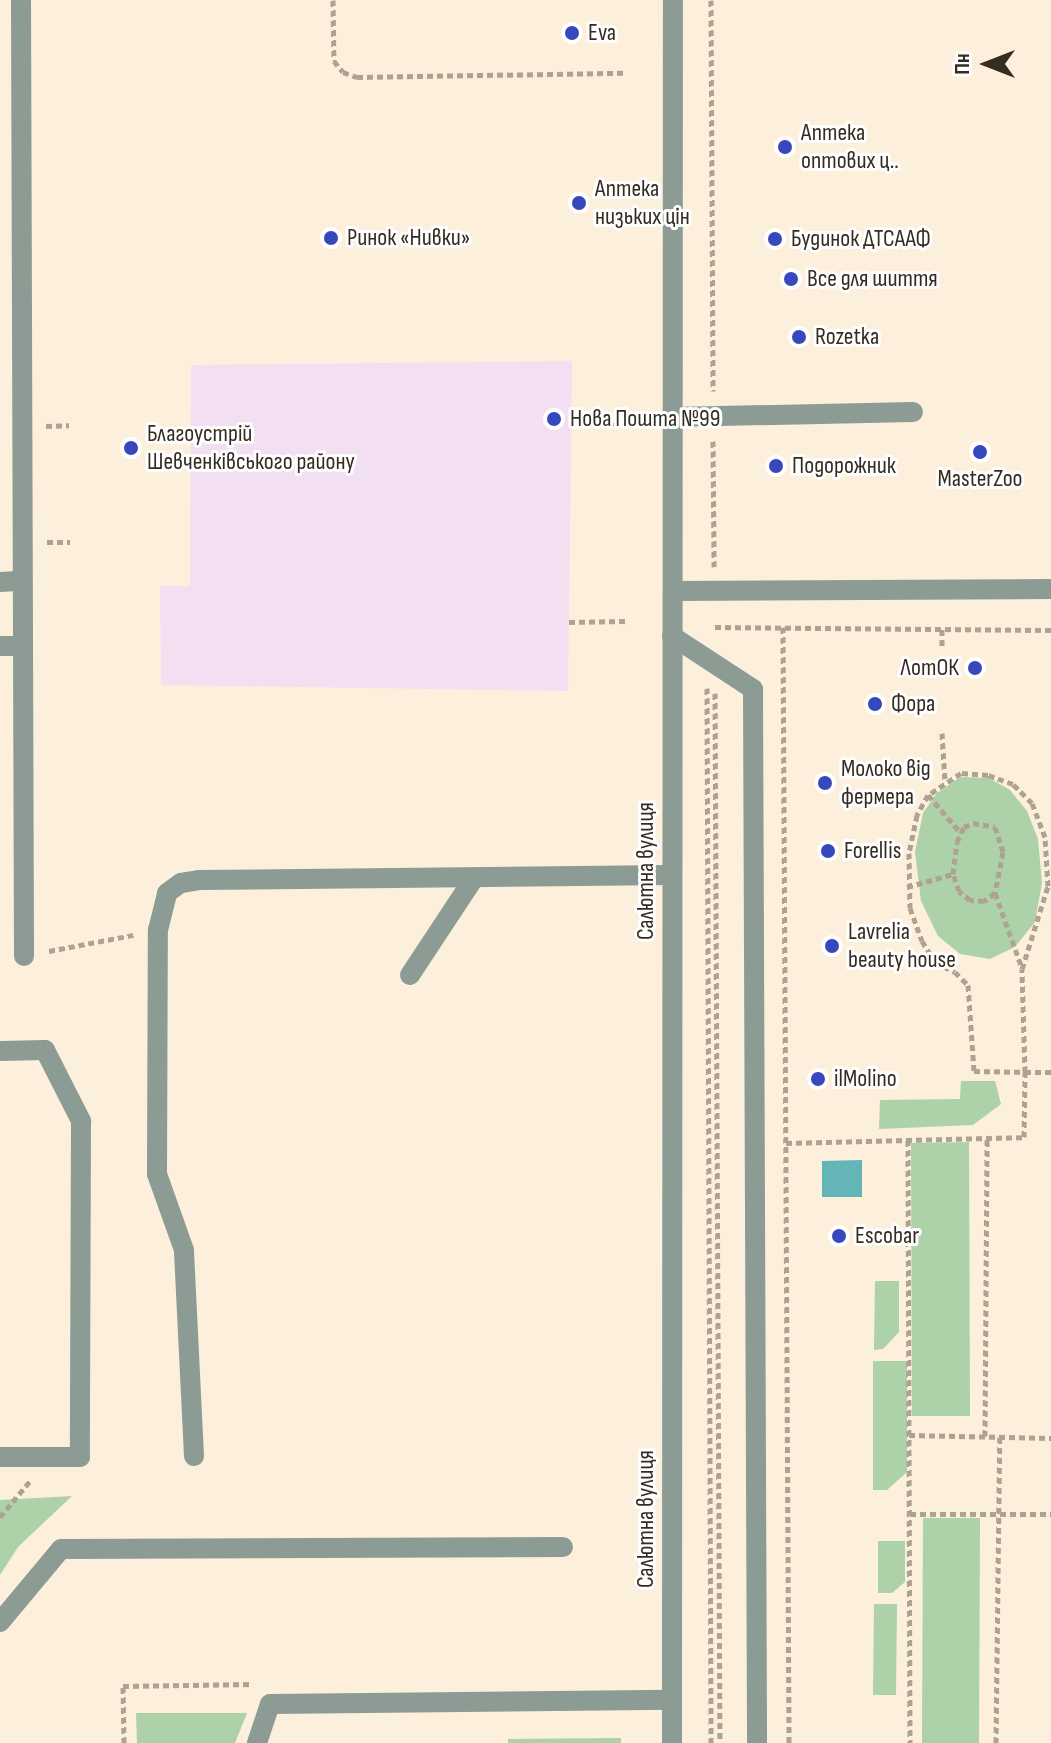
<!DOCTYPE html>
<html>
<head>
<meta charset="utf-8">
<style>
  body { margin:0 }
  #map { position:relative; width:1051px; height:1743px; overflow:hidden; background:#fcefdc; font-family:"Sofia Sans Condensed",sans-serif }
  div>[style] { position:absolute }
  .industrial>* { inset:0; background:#f2e0f2 }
  .green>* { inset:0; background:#add1a9 }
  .water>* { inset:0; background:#64b5b8 }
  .path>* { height:5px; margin-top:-2.5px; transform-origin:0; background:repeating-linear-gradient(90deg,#aea393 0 6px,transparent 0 10px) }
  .minor>* { height:20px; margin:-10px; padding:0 10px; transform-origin:10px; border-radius:10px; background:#8c9b93 }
  .dots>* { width:22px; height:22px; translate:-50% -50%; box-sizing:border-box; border:4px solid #fefefe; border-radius:50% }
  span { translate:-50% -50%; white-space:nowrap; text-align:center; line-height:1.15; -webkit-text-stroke:6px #fefefe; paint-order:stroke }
  .poi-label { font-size:24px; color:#342c20 }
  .left { translate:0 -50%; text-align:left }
  .right { translate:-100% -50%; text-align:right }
  .street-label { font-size:24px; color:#342c20 }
  .north { position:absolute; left:947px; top:24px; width:80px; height:80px; -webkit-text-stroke:6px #fefefe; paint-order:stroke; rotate:270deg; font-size:22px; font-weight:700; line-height:32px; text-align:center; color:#342c20 }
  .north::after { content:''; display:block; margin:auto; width:28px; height:36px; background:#342c20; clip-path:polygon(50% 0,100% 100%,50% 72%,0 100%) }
</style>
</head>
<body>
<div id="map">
  <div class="industrial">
    <div style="clip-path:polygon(572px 361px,568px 691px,161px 685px,160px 586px,190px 586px,191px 365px)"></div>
  </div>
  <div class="green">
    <div style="clip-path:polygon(960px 777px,989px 778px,1010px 790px,1027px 811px,1038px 839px,1042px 883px,1035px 922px,1015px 947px,990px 959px,960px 954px,938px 936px,921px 901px,915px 852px,923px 813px,936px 794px)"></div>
    <div style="clip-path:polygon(961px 1081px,995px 1081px,1001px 1104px,973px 1125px,879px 1129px,880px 1100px,960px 1099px)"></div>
    <div style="clip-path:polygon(969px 1142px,970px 1416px,912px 1416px,911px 1143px)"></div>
    <div style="clip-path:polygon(875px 1281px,899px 1281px,899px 1332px,883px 1349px,874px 1350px)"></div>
    <div style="clip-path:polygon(873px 1361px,907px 1361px,907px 1472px,887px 1490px,873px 1490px)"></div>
    <div style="clip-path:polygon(72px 1496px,18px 1547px,0 1575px,0 1500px)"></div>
    <div style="clip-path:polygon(923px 1518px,980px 1518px,979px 1743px,922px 1743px)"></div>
    <div style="clip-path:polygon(905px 1541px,905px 1582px,892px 1593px,878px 1593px,878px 1541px)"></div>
    <div style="clip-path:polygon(874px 1604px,897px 1604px,896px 1695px,873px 1695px)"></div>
    <div style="clip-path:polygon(136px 1713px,247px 1713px,235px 1743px,137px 1743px)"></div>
    <div style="clip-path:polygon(621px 1738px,621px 1743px,508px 1743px,508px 1739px)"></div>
  </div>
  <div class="water">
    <div style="clip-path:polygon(862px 1160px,862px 1197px,822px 1197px,822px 1161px)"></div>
  </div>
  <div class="path">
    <div style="left:333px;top:0;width:61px;rotate:89.1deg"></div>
    <div style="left:334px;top:61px;width:14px;rotate:51deg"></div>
    <div style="left:343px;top:72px;width:15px;rotate:20deg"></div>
    <div style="left:357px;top:77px;width:268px;rotate:-0.9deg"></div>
    <div style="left:711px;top:0;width:391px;rotate:89.7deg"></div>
    <div style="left:571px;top:423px;width:54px;rotate:1.1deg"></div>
    <div style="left:46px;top:426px;width:23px;rotate:-2deg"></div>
    <div style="left:713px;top:441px;width:126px;rotate:89.5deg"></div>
    <div style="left:47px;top:542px;width:23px"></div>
    <div style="left:569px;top:622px;width:56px;rotate:-1deg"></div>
    <div style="left:715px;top:627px;width:336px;rotate:0.5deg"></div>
    <div style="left:783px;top:627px;width:1116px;rotate:89.69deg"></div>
    <div style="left:942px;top:629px;width:19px;rotate:90deg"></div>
    <div style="left:707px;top:688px;width:1055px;rotate:89.78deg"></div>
    <div style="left:715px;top:693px;width:1050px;rotate:89.73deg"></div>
    <div style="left:942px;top:733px;width:49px;rotate:86.5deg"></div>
    <div style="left:928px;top:795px;width:50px;rotate:49deg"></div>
    <div style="left:973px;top:823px;width:22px;rotate:10deg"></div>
    <div style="left:995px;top:827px;width:26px;rotate:72deg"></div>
    <div style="left:1003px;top:852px;width:42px;rotate:101deg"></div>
    <div style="left:995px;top:893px;width:14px;rotate:144deg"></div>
    <div style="left:984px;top:901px;width:14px;rotate:-176deg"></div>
    <div style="left:970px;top:900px;width:14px;rotate:-141deg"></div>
    <div style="left:959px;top:891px;width:18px;rotate:-109deg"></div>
    <div style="left:953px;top:874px;width:32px;rotate:-83deg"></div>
    <div style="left:957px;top:842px;width:17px;rotate:-65deg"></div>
    <div style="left:964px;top:827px;width:10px;rotate:-24deg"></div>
    <div style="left:907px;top:887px;width:48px;rotate:-15.8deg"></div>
    <div style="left:995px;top:893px;width:80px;rotate:70.2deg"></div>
    <div style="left:49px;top:951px;width:86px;rotate:-10.8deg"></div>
    <div style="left:908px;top:1140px;width:603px;rotate:89.81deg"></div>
    <div style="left:786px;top:1143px;width:238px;rotate:-1.4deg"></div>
    <div style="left:1024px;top:1137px;width:65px;rotate:-89.1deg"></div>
    <div style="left:1025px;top:1072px;width:103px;rotate:-91.7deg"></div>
    <div style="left:1022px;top:969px;width:87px;rotate:-72.6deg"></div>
    <div style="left:1048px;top:886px;width:49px;rotate:-93.5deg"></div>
    <div style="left:1045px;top:837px;width:36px;rotate:-111deg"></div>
    <div style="left:1032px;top:803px;width:27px;rotate:-135deg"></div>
    <div style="left:1013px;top:784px;width:27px;rotate:-160deg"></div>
    <div style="left:988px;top:775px;width:27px;rotate:-176deg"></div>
    <div style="left:961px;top:773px;width:40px;rotate:146deg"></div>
    <div style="left:928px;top:795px;width:23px;rotate:119deg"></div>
    <div style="left:917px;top:815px;width:39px;rotate:102deg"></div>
    <div style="left:909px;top:853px;width:55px;rotate:89deg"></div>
    <div style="left:910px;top:908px;width:35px;rotate:70deg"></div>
    <div style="left:922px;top:941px;width:25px;rotate:58deg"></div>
    <div style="left:935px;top:962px;width:22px;rotate:27deg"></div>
    <div style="left:955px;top:972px;width:18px;rotate:45deg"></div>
    <div style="left:968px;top:985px;width:86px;rotate:86deg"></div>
    <div style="left:974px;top:1071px;width:51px;rotate:1.1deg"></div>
    <div style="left:1025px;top:1072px;width:26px"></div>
    <div style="left:909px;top:1435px;width:142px;rotate:1.2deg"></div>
    <div style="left:985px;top:1436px;width:298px;rotate:-89.6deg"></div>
    <div style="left:910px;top:1514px;width:141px"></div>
    <div style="left:0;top:1517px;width:47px;rotate:-50.2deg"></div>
    <div style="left:124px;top:1743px;width:57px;rotate:-91deg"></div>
    <div style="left:123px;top:1686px;width:130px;rotate:-0.9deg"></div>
    <div style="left:996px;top:1743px;width:306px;rotate:-89.3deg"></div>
  </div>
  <div class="minor">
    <div style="left:21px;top:0;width:956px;rotate:89.82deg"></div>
    <div style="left:673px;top:417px;width:240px;rotate:-1.2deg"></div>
    <div style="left:0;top:582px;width:22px;rotate:-3deg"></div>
    <div style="left:673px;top:591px;width:378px;rotate:-0.3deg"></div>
    <div style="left:672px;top:636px;width:97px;rotate:33.2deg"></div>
    <div style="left:753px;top:689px;width:1054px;rotate:89.78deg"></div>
    <div style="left:0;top:646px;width:22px"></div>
    <div style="left:410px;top:975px;width:116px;rotate:-56.6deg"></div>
    <div style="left:0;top:1051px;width:45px;rotate:-1.3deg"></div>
    <div style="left:45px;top:1050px;width:80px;rotate:63.1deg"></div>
    <div style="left:81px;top:1121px;width:336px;rotate:90.2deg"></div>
    <div style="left:80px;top:1457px;width:80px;rotate:180deg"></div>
    <div style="left:194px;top:1456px;width:206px;rotate:-92.8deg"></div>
    <div style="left:184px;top:1250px;width:81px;rotate:-109.6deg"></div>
    <div style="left:157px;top:1174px;width:244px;rotate:-89.8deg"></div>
    <div style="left:158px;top:930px;width:38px;rotate:-76deg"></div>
    <div style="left:167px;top:893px;width:17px;rotate:-36deg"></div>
    <div style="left:181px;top:883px;width:18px;rotate:-9deg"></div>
    <div style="left:199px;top:880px;width:473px;rotate:-0.6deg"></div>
    <div style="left:0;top:1622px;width:95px;rotate:-50.1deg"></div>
    <div style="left:61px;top:1549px;width:502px;rotate:-0.23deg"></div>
    <div style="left:257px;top:1743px;width:41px;rotate:-71.6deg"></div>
    <div style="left:270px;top:1704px;width:402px;rotate:-0.6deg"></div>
    <div style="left:672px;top:1743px;width:1743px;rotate:-89.97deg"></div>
  </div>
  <div class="dots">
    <div style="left:572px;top:33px;background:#3648bb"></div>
    <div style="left:785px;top:147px;background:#3648bb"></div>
    <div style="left:579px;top:203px;background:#3648bb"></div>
    <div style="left:331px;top:238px;background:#3648bb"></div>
    <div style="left:775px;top:239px;background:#3648bb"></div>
    <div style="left:791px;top:279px;background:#3648bb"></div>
    <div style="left:799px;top:337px;background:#3648bb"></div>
    <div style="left:554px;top:419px;background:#3648bb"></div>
    <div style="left:131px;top:448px;background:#3648bb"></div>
    <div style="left:980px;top:452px;background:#3648bb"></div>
    <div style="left:776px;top:466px;background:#3648bb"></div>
    <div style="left:975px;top:668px;background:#3648bb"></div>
    <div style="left:875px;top:704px;background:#3648bb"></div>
    <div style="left:825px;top:783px;background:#3648bb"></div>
    <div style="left:828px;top:851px;background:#3648bb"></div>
    <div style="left:832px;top:946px;background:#3648bb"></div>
    <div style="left:818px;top:1079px;background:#3648bb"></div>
    <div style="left:839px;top:1236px;background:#3648bb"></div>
  </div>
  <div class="poi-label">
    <span class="left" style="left:588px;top:33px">Eva</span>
    <span class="left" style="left:801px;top:147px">Аптека<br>оптових ц..</span>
    <span class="left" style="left:595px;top:203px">Аптека<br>низьких цін</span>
    <span class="left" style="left:347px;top:238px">Ринок «Нивки»</span>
    <span class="left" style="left:791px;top:239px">Будинок ДТСААФ</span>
    <span class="left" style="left:807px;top:279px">Все для шиття</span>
    <span class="left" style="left:815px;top:337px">Rozetka</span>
    <span class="left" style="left:570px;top:419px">Нова Пошта №99</span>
    <span class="left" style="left:147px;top:448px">Благоустрій<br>Шевченківського району</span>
    <span class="left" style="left:792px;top:466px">Подорожник</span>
    <span style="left:980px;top:479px">MasterZoo</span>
    <span class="right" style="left:959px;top:668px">ЛотОК</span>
    <span class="left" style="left:891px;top:704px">Фора</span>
    <span class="left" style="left:841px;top:783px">Молоко від<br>фермера</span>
    <span class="left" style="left:844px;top:851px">Forellis</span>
    <span class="left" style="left:848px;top:946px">Lavrelia<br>beauty house</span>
    <span class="left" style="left:834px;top:1079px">ilMolino</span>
    <span class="left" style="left:855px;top:1236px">Escobar</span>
  </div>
  <div class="street-label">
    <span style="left:646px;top:871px;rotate:-90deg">Салютна вулиця</span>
    <span style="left:646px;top:1519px;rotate:-90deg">Салютна вулиця</span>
  </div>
  <div class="north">Пн</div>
</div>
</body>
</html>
